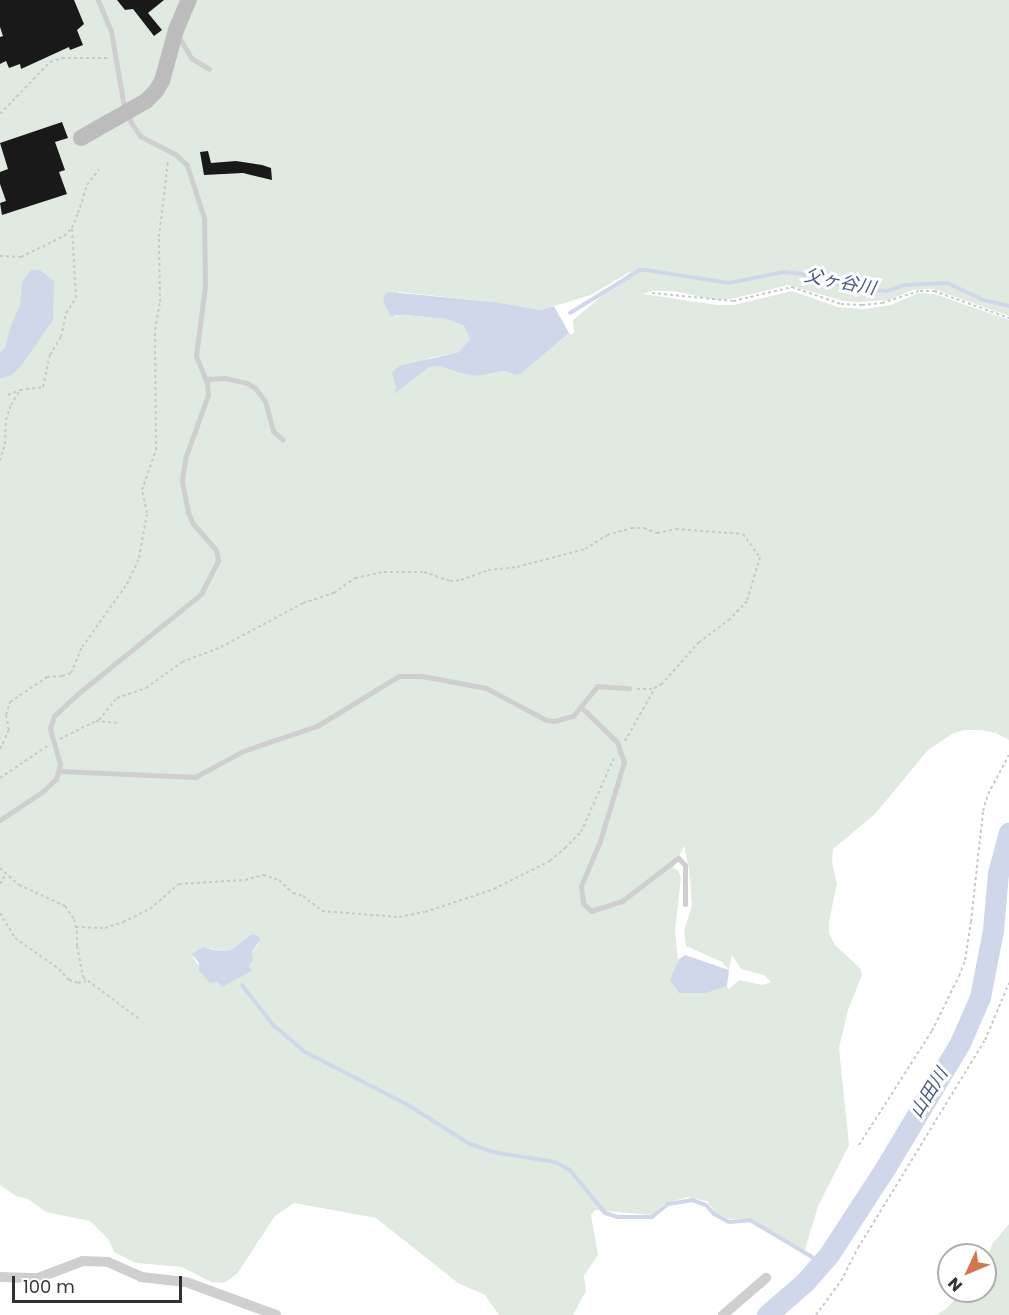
<!DOCTYPE html>
<html>
<head>
<meta charset="utf-8">
<style>
  body { margin:0 }
  #map { position:relative; width:1009px; height:1315px; overflow:hidden; background:#fff; font-family:Poppins,"Noto Sans JP",sans-serif }
  div>[style] { position:absolute }
  .green>* { inset:0; background:#e1eae0 }
  .water>* { inset:0; background:#d1d7ea }
  .stream>* { height:4px; margin:-2px; padding:0 2px; transform-origin:2px; border-radius:2px; background:#d1d7ea }
  .river>* { height:21px; margin:-10.5px; padding:0 10.5px; transform-origin:10.5px; border-radius:10.5px; background:#d1d7ea }
  .building>* { inset:0; background:#191919 }
  .path>* { height:2px; margin-top:-1px; transform-origin:0; background:repeating-linear-gradient(90deg,#c9c9c9 0 3px,transparent 0 6px) }
  .lane>* { height:5px; margin:-2.5px; padding:0 2.5px; transform-origin:2.5px; border-radius:2.5px; background:#cfcfcf }
  .street>* { height:10px; margin:-5px; padding:0 5px; transform-origin:5px; border-radius:5px; background:#cfcfcf }
  .secondary>* { height:16px; margin:-8px; padding:0 8px; transform-origin:8px; border-radius:8px; background:#bcbcbc }
  .secondary-bridge>* { height:16px; margin:-8px; padding:0 8px; transform-origin:8px; border-radius:8px; background:#bcbcbc }
  span { translate:-50% -50%; white-space:nowrap; text-align:center; line-height:1.15; -webkit-text-stroke:6px #fff; paint-order:stroke }
  .water-label { font-size:18px; color:#48578c; font-style:italic }
  .north { position:absolute; left:937px; top:1243px; width:60px; height:60px; box-sizing:border-box; background:#fff; border:2px solid #adadad; border-radius:50%; rotate:226deg; font-size:16px; font-weight:700; line-height:24px; text-align:center; color:#323232 }
  .north::after { content:''; display:block; margin:auto; width:21px; height:27px; background:#d2774b; clip-path:polygon(50% 0,100% 100%,50% 72%,0 100%) }
  .scale { position:absolute; left:12px; top:1276px; width:170px; height:27px; box-sizing:border-box; border:3px solid #323232; border-top:0; padding-left:8px; font-size:18px; line-height:21px; white-space:nowrap; color:#323232; -webkit-text-stroke:4px #fff; paint-order:stroke }
</style>
</head>
<body>
<div id="map">
  <div class="green">
    <div style="clip-path:polygon(evenodd,0 0,1009px 0,1009px 316px,933px 289px,913px 290px,889px 300px,858px 302px,843px 301px,789px 285px,731px 299px,716px 300px,672px 291px,652px 291px,643px 294px,718px 305px,734px 305px,792px 291px,838px 307px,864px 309px,891px 305px,918px 293px,935px 294px,1009px 320px,1009px 740px,996px 733px,981px 730px,963px 730px,952px 734px,928px 750px,875px 814px,833px 849px,832px 862px,837px 883px,829px 922px,829px 933px,835px 945px,860px 968px,862px 975px,848px 1010px,839px 1048px,849px 1145px,818px 1206px,804px 1253px,750px 1219px,728px 1219px,716px 1213px,707px 1201px,687px 1197px,664px 1204px,652px 1215px,595px 1210px,591px 1215px,598px 1255px,584px 1276px,586px 1291px,573px 1315px,499px 1315px,485px 1295px,458px 1283px,376px 1218px,294px 1203px,275px 1216px,237px 1274px,224px 1283px,211px 1282px,182px 1267px,136px 1263px,114px 1252px,109px 1240px,90px 1221px,46px 1212px,28px 1199px,16px 1196px,0 1185px,0 0,633px 270px,573px 320px,574px 332px,571px 335px,569px 333px,521px 374px,515px 375px,504px 371px,477px 376px,459px 373px,440px 366px,429px 367px,396px 387px,429px 358px,459px 352px,470px 339px,464px 326px,447px 319px,404px 315px,395px 317px,398px 292px,495px 302px,541px 310px,591px 295px,633px 270px,0 0,684px 846px,689px 869px,692px 905px,684px 931px,686px 946px,722px 962px,729px 970px,732px 955px,741px 969px,764px 975px,771px 982px,763px 985px,739px 980px,729px 989px,727px 986px,705px 993px,670px 980px,678px 960px,675px 930px,681px 878px,678px 870px,673px 868px,684px 846px,0 0,252px 934px,259px 944px,252px 952px,248px 965px,219px 982px,200px 967px,193px 957px,210px 948px,217px 951px,231px 950px,252px 934px)"></div>
    <div style="clip-path:polygon(1009px 1224px,1009px 1315px,937px 1315px,947px 1308px,962px 1291px,985px 1291px,985px 1261px,993px 1243px)"></div>
  </div>
  <div class="water">
    <div style="clip-path:polygon(31px 270px,40px 270px,54px 281px,53px 320px,21px 366px,13px 374px,0 379px,0 353px,5px 348px,11px 325px,20px 305px,22px 282px)"></div>
    <div style="clip-path:polygon(390px 292px,495px 302px,541px 310px,554px 306px,569px 333px,521px 374px,515px 375px,504px 371px,477px 376px,459px 373px,440px 366px,429px 367px,394px 394px,396px 387px,392px 372px,399px 366px,459px 352px,470px 339px,464px 326px,447px 319px,404px 315px,391px 316px,383px 301px,386px 293px)"></div>
    <div style="clip-path:polygon(252px 934px,259px 936px,260px 940px,252px 952px,253px 960px,249px 965px,252px 971px,222px 987px,218px 982px,210px 983px,199px 971px,199px 963px,192px 954px,203px 947px,218px 951px,231px 950px)"></div>
    <div style="clip-path:polygon(685px 955px,729px 970px,727px 986px,706px 993px,679px 993px,670px 980px,678px 960px)"></div>
  </div>
  <div class="stream">
    <div style="left:570px;top:313px;width:82px;rotate:-31.6deg"></div>
    <div style="left:640px;top:270px;width:6px"></div>
    <div style="left:646px;top:270px;width:84px;rotate:8.9deg"></div>
    <div style="left:729px;top:283px;width:56px;rotate:-11.3deg"></div>
    <div style="left:784px;top:272px;width:18px;rotate:6deg"></div>
    <div style="left:802px;top:274px;width:54px;rotate:16.1deg"></div>
    <div style="left:854px;top:289px;width:33px;rotate:3deg"></div>
    <div style="left:887px;top:291px;width:18px;rotate:-19deg"></div>
    <div style="left:904px;top:285px;width:43px;rotate:-2.7deg"></div>
    <div style="left:947px;top:283px;width:40px;rotate:25deg"></div>
    <div style="left:983px;top:300px;width:27px;rotate:13deg"></div>
    <div style="left:242px;top:985px;width:51px;rotate:52.2deg"></div>
    <div style="left:273px;top:1025px;width:42px;rotate:40.2deg"></div>
    <div style="left:305px;top:1052px;width:116px;rotate:27.2deg"></div>
    <div style="left:408px;top:1105px;width:73px;rotate:32.2deg"></div>
    <div style="left:470px;top:1144px;width:24px;rotate:19deg"></div>
    <div style="left:493px;top:1152px;width:63px;rotate:9.2deg"></div>
    <div style="left:555px;top:1162px;width:17px;rotate:28deg"></div>
    <div style="left:570px;top:1170px;width:55px;rotate:50.9deg"></div>
    <div style="left:605px;top:1213px;width:14px;rotate:17deg"></div>
    <div style="left:618px;top:1217px;width:34px"></div>
    <div style="left:652px;top:1217px;width:21px;rotate:-39deg"></div>
    <div style="left:668px;top:1204px;width:24px;rotate:-9deg"></div>
    <div style="left:692px;top:1200px;width:15px;rotate:20deg"></div>
    <div style="left:706px;top:1205px;width:12px;rotate:48deg"></div>
    <div style="left:714px;top:1214px;width:17px;rotate:28deg"></div>
    <div style="left:729px;top:1222px;width:21px;rotate:-5deg"></div>
    <div style="left:750px;top:1220px;width:84px;rotate:30.8deg"></div>
  </div>
  <div class="river">
    <div style="left:767px;top:1315px;width:50px;rotate:-41deg"></div>
    <div style="left:805px;top:1282px;width:35px;rotate:-49deg"></div>
    <div style="left:828px;top:1256px;width:108px;rotate:-57deg"></div>
    <div style="left:887px;top:1165px;width:142px;rotate:-59.1deg"></div>
    <div style="left:960px;top:1043px;width:50px;rotate:-66.5deg"></div>
    <div style="left:980px;top:997px;width:68px;rotate:-79deg"></div>
    <div style="left:993px;top:930px;width:57px;rotate:-85deg"></div>
    <div style="left:998px;top:873px;width:42px;rotate:-75deg"></div>
  </div>
  <div class="building">
    <div style="clip-path:polygon(0 0,74px 0,84px 24px,77px 30px,83px 45px,70px 50px,69px 47px,21px 69px,20px 64px,9px 68px,6px 61px,0 64px,0 37px,3px 36px,0 27px)"></div>
    <div style="clip-path:polygon(117px 0,164px 0,148px 13px,162px 30px,154px 36px,133px 9px,125px 10px)"></div>
    <div style="clip-path:polygon(62px 122px,68px 138px,55px 142px,65px 170px,59px 172px,67px 194px,2px 215px,0 203px,6px 201px,0 184px,0 172px,8px 169px,0 143px)"></div>
    <div style="clip-path:polygon(208px 151px,211px 163px,236px 161px,262px 165px,271px 168px,272px 180px,243px 173px,204px 175px,200px 152px)"></div>
  </div>
  <div class="path">
    <div style="left:0;top:114px;width:72px;rotate:-46.1deg"></div>
    <div style="left:50px;top:62px;width:13px;rotate:-18deg"></div>
    <div style="left:62px;top:58px;width:46px"></div>
    <div style="left:0;top:256px;width:21px;rotate:3deg"></div>
    <div style="left:21px;top:257px;width:48px;rotate:-26deg"></div>
    <div style="left:64px;top:236px;width:11px;rotate:-45deg"></div>
    <div style="left:72px;top:228px;width:16px;rotate:-68deg"></div>
    <div style="left:78px;top:213px;width:29px;rotate:-72deg"></div>
    <div style="left:87px;top:185px;width:20px;rotate:-53deg"></div>
    <div style="left:652px;top:293px;width:81px;rotate:5.6deg"></div>
    <div style="left:733px;top:301px;width:61px;rotate:-13.3deg"></div>
    <div style="left:792px;top:287px;width:52px;rotate:19.1deg"></div>
    <div style="left:841px;top:304px;width:21px;rotate:3deg"></div>
    <div style="left:862px;top:305px;width:20px;rotate:-6deg"></div>
    <div style="left:882px;top:303px;width:40px;rotate:-18deg"></div>
    <div style="left:920px;top:291px;width:14px"></div>
    <div style="left:934px;top:291px;width:80px;rotate:19.8deg"></div>
    <div style="left:8px;top:395px;width:13px;rotate:-23deg"></div>
    <div style="left:20px;top:390px;width:23px;rotate:-7deg"></div>
    <div style="left:43px;top:387px;width:33px;rotate:-78deg"></div>
    <div style="left:50px;top:355px;width:21px;rotate:-59deg"></div>
    <div style="left:61px;top:337px;width:25px;rotate:-78deg"></div>
    <div style="left:66px;top:313px;width:18px;rotate:-56deg"></div>
    <div style="left:76px;top:298px;width:70px;rotate:-93.3deg"></div>
    <div style="left:0;top:461px;width:18px;rotate:-74deg"></div>
    <div style="left:5px;top:444px;width:24px;rotate:-88deg"></div>
    <div style="left:6px;top:420px;width:16px;rotate:-72deg"></div>
    <div style="left:11px;top:405px;width:17px;rotate:-59deg"></div>
    <div style="left:99px;top:720px;width:28px;rotate:-51deg"></div>
    <div style="left:117px;top:698px;width:31px;rotate:-19deg"></div>
    <div style="left:146px;top:688px;width:44px;rotate:-35.8deg"></div>
    <div style="left:182px;top:662px;width:42px;rotate:-21deg"></div>
    <div style="left:221px;top:647px;width:93px;rotate:-28.2deg"></div>
    <div style="left:303px;top:603px;width:33px;rotate:-18deg"></div>
    <div style="left:334px;top:593px;width:26px;rotate:-36deg"></div>
    <div style="left:355px;top:578px;width:30px;rotate:-12deg"></div>
    <div style="left:384px;top:572px;width:40px"></div>
    <div style="left:424px;top:572px;width:28px;rotate:19deg"></div>
    <div style="left:450px;top:581px;width:11px;rotate:-5deg"></div>
    <div style="left:461px;top:580px;width:29px;rotate:-20deg"></div>
    <div style="left:488px;top:570px;width:29px;rotate:-6deg"></div>
    <div style="left:517px;top:567px;width:70px;rotate:-14.8deg"></div>
    <div style="left:585px;top:549px;width:26px;rotate:-32deg"></div>
    <div style="left:607px;top:535px;width:25px;rotate:-16deg"></div>
    <div style="left:631px;top:528px;width:13px"></div>
    <div style="left:644px;top:528px;width:14px;rotate:21deg"></div>
    <div style="left:657px;top:533px;width:19px;rotate:-12deg"></div>
    <div style="left:676px;top:529px;width:67px;rotate:4.3deg"></div>
    <div style="left:743px;top:534px;width:29px;rotate:54deg"></div>
    <div style="left:760px;top:557px;width:46px;rotate:106.5deg"></div>
    <div style="left:747px;top:601px;width:25px;rotate:133deg"></div>
    <div style="left:730px;top:619px;width:39px;rotate:143deg"></div>
    <div style="left:699px;top:642px;width:56px;rotate:131.4deg"></div>
    <div style="left:662px;top:684px;width:11px;rotate:153deg"></div>
    <div style="left:652px;top:689px;width:15px;rotate:180deg"></div>
    <div style="left:60px;top:739px;width:40px;rotate:-26.6deg"></div>
    <div style="left:96px;top:721px;width:23px;rotate:5deg"></div>
    <div style="left:625px;top:741px;width:61px;rotate:-60.5deg"></div>
    <div style="left:0;top:749px;width:21px;rotate:-65deg"></div>
    <div style="left:9px;top:730px;width:15px;rotate:-101deg"></div>
    <div style="left:6px;top:715px;width:14px;rotate:-73deg"></div>
    <div style="left:10px;top:702px;width:45px;rotate:-34deg"></div>
    <div style="left:47px;top:677px;width:15px;rotate:-4deg"></div>
    <div style="left:62px;top:676px;width:9px;rotate:-18deg"></div>
    <div style="left:71px;top:673px;width:28px;rotate:-67deg"></div>
    <div style="left:82px;top:647px;width:77px;rotate:-54.5deg"></div>
    <div style="left:127px;top:584px;width:29px;rotate:-65deg"></div>
    <div style="left:139px;top:558px;width:46px;rotate:-79.9deg"></div>
    <div style="left:147px;top:513px;width:24px;rotate:-102deg"></div>
    <div style="left:142px;top:490px;width:42px;rotate:-70.7deg"></div>
    <div style="left:156px;top:450px;width:120px;rotate:-90.5deg"></div>
    <div style="left:155px;top:330px;width:28px;rotate:-80deg"></div>
    <div style="left:160px;top:302px;width:65px;rotate:-90.9deg"></div>
    <div style="left:159px;top:237px;width:78px;rotate:-83.3deg"></div>
    <div style="left:0;top:778px;width:57px;rotate:-34.2deg"></div>
    <div style="left:0;top:868px;width:25px;rotate:42deg"></div>
    <div style="left:19px;top:885px;width:51px;rotate:24.5deg"></div>
    <div style="left:65px;top:906px;width:16px;rotate:55deg"></div>
    <div style="left:74px;top:919px;width:12px;rotate:76deg"></div>
    <div style="left:77px;top:931px;width:15px;rotate:90deg"></div>
    <div style="left:77px;top:946px;width:32px;rotate:79deg"></div>
    <div style="left:83px;top:977px;width:69px;rotate:36.7deg"></div>
    <div style="left:0;top:884px;width:10px;rotate:-61deg"></div>
    <div style="left:0;top:913px;width:29px;rotate:59deg"></div>
    <div style="left:15px;top:938px;width:54px;rotate:35.2deg"></div>
    <div style="left:59px;top:969px;width:15px;rotate:48deg"></div>
    <div style="left:69px;top:980px;width:9px;rotate:18deg"></div>
    <div style="left:78px;top:983px;width:8px;rotate:-14deg"></div>
    <div style="left:76px;top:927px;width:29px;rotate:2deg"></div>
    <div style="left:105px;top:928px;width:19px;rotate:-18deg"></div>
    <div style="left:123px;top:922px;width:30px;rotate:-26deg"></div>
    <div style="left:150px;top:909px;width:38px;rotate:-41deg"></div>
    <div style="left:179px;top:884px;width:66px;rotate:-3.5deg"></div>
    <div style="left:245px;top:880px;width:19px;rotate:-16deg"></div>
    <div style="left:263px;top:875px;width:17px;rotate:17deg"></div>
    <div style="left:279px;top:880px;width:19px;rotate:43deg"></div>
    <div style="left:293px;top:893px;width:10px;rotate:17deg"></div>
    <div style="left:303px;top:896px;width:24px;rotate:38deg"></div>
    <div style="left:322px;top:911px;width:77px;rotate:4.5deg"></div>
    <div style="left:399px;top:917px;width:26px;rotate:-11deg"></div>
    <div style="left:425px;top:912px;width:73px;rotate:-18.4deg"></div>
    <div style="left:494px;top:889px;width:63px;rotate:-26.6deg"></div>
    <div style="left:550px;top:861px;width:20px;rotate:-41deg"></div>
    <div style="left:565px;top:848px;width:23px;rotate:-45deg"></div>
    <div style="left:581px;top:832px;width:81px;rotate:-66deg"></div>
    <div style="left:859px;top:1145px;width:135px;rotate:-57.4deg"></div>
    <div style="left:932px;top:1031px;width:61px;rotate:-63.9deg"></div>
    <div style="left:959px;top:976px;width:17px;rotate:-69deg"></div>
    <div style="left:965px;top:960px;width:38px;rotate:-81deg"></div>
    <div style="left:971px;top:922px;width:112px;rotate:-83.8deg"></div>
    <div style="left:983px;top:811px;width:18px;rotate:-74deg"></div>
    <div style="left:988px;top:794px;width:44px;rotate:-61.7deg"></div>
    <div style="left:816px;top:1315px;width:42px;rotate:-53.7deg"></div>
    <div style="left:841px;top:1281px;width:37px;rotate:-63deg"></div>
    <div style="left:858px;top:1248px;width:244px;rotate:-58.6deg"></div>
    <div style="left:985px;top:1040px;width:62px;rotate:-67.2deg"></div>
  </div>
  <div class="lane">
    <div style="left:179px;top:37px;width:24px;rotate:60deg"></div>
    <div style="left:191px;top:58px;width:21px;rotate:31deg"></div>
    <div style="left:205px;top:379px;width:20px;rotate:-3deg"></div>
    <div style="left:225px;top:378px;width:23px;rotate:13deg"></div>
    <div style="left:247px;top:383px;width:9px;rotate:32deg"></div>
    <div style="left:255px;top:388px;width:16px;rotate:52deg"></div>
    <div style="left:265px;top:401px;width:31px;rotate:75deg"></div>
    <div style="left:273px;top:431px;width:13px;rotate:42deg"></div>
    <div style="left:581px;top:707px;width:50px;rotate:44.2deg"></div>
    <div style="left:617px;top:742px;width:21px;rotate:71deg"></div>
    <div style="left:624px;top:762px;width:83px;rotate:106.9deg"></div>
    <div style="left:600px;top:841px;width:49px;rotate:112.9deg"></div>
    <div style="left:581px;top:886px;width:17px;rotate:83deg"></div>
    <div style="left:583px;top:903px;width:11px;rotate:45deg"></div>
    <div style="left:591px;top:911px;width:33px;rotate:-18deg"></div>
    <div style="left:622px;top:901px;width:71px;rotate:-37.5deg"></div>
    <div style="left:678px;top:858px;width:10px;rotate:45deg"></div>
    <div style="left:685px;top:865px;width:39px;rotate:90deg"></div>
    <div style="left:60px;top:771px;width:135px;rotate:2.5deg"></div>
    <div style="left:195px;top:777px;width:55px;rotate:-28.4deg"></div>
    <div style="left:243px;top:751px;width:78px;rotate:-18.7deg"></div>
    <div style="left:317px;top:726px;width:96px;rotate:-31.4deg"></div>
    <div style="left:399px;top:676px;width:23px"></div>
    <div style="left:422px;top:676px;width:65px;rotate:10.6deg"></div>
    <div style="left:486px;top:688px;width:68px;rotate:28.1deg"></div>
    <div style="left:546px;top:720px;width:8px;rotate:7deg"></div>
    <div style="left:554px;top:721px;width:20px;rotate:-15deg"></div>
    <div style="left:573px;top:716px;width:38px;rotate:-51deg"></div>
    <div style="left:597px;top:686px;width:32px;rotate:4deg"></div>
    <div style="left:0;top:820px;width:50px;rotate:-33.7deg"></div>
    <div style="left:42px;top:792px;width:19px;rotate:-43deg"></div>
    <div style="left:56px;top:779px;width:16px;rotate:-75deg"></div>
    <div style="left:60px;top:764px;width:37px;rotate:-106deg"></div>
    <div style="left:50px;top:728px;width:13px;rotate:-72deg"></div>
    <div style="left:54px;top:716px;width:35px;rotate:-43deg"></div>
    <div style="left:80px;top:692px;width:156px;rotate:-39deg"></div>
    <div style="left:201px;top:594px;width:38px;rotate:-63deg"></div>
    <div style="left:218px;top:560px;width:10px;rotate:-101deg"></div>
    <div style="left:216px;top:550px;width:35px;rotate:-131deg"></div>
    <div style="left:193px;top:524px;width:13px;rotate:-113deg"></div>
    <div style="left:188px;top:512px;width:33px;rotate:-101deg"></div>
    <div style="left:182px;top:480px;width:24px;rotate:-81deg"></div>
    <div style="left:186px;top:456px;width:65px;rotate:-70.2deg"></div>
    <div style="left:208px;top:395px;width:12px;rotate:-95deg"></div>
    <div style="left:207px;top:383px;width:29px;rotate:-112deg"></div>
    <div style="left:196px;top:356px;width:71px;rotate:-82.7deg"></div>
    <div style="left:205px;top:286px;width:68px;rotate:-90.8deg"></div>
    <div style="left:204px;top:218px;width:56px;rotate:-107.8deg"></div>
    <div style="left:187px;top:165px;width:16px;rotate:-137deg"></div>
    <div style="left:175px;top:154px;width:39px;rotate:-153deg"></div>
    <div style="left:140px;top:136px;width:17px;rotate:-123deg"></div>
    <div style="left:131px;top:122px;width:22px;rotate:-111deg"></div>
    <div style="left:123px;top:101px;width:71px;rotate:-99.7deg"></div>
    <div style="left:111px;top:31px;width:34px;rotate:-113deg"></div>
  </div>
  <div class="street">
    <div style="left:0;top:1277px;width:38px;rotate:2deg"></div>
    <div style="left:38px;top:1278px;width:48px;rotate:-20.7deg"></div>
    <div style="left:83px;top:1261px;width:25px;rotate:2deg"></div>
    <div style="left:108px;top:1262px;width:36px;rotate:24deg"></div>
    <div style="left:141px;top:1277px;width:45px;rotate:6.3deg"></div>
    <div style="left:186px;top:1282px;width:96px;rotate:20.1deg"></div>
    <div style="left:723px;top:1315px;width:57px;rotate:-40.7deg"></div>
  </div>
  <div class="secondary">
    <div style="left:146px;top:101px;width:14px;rotate:-45deg"></div>
    <div style="left:156px;top:91px;width:12px;rotate:-59deg"></div>
    <div style="left:162px;top:81px;width:53px;rotate:-74.6deg"></div>
    <div style="left:176px;top:30px;width:33px;rotate:-67deg"></div>
    <div style="left:81px;top:138px;width:32px;rotate:-30deg"></div>
  </div>
  <div class="secondary-bridge">
    <div style="left:109px;top:122px;width:43px;rotate:-29.6deg"></div>
  </div>
  <div class="water-label">
    <span style="left:840px;top:282px;rotate:11deg">父ヶ谷川</span>
    <span style="left:929px;top:1093px;rotate:-58deg">山田川</span>
  </div>
  <div class="north">N</div>
  <div class="scale">100 m</div>
</div>
</body>
</html>
